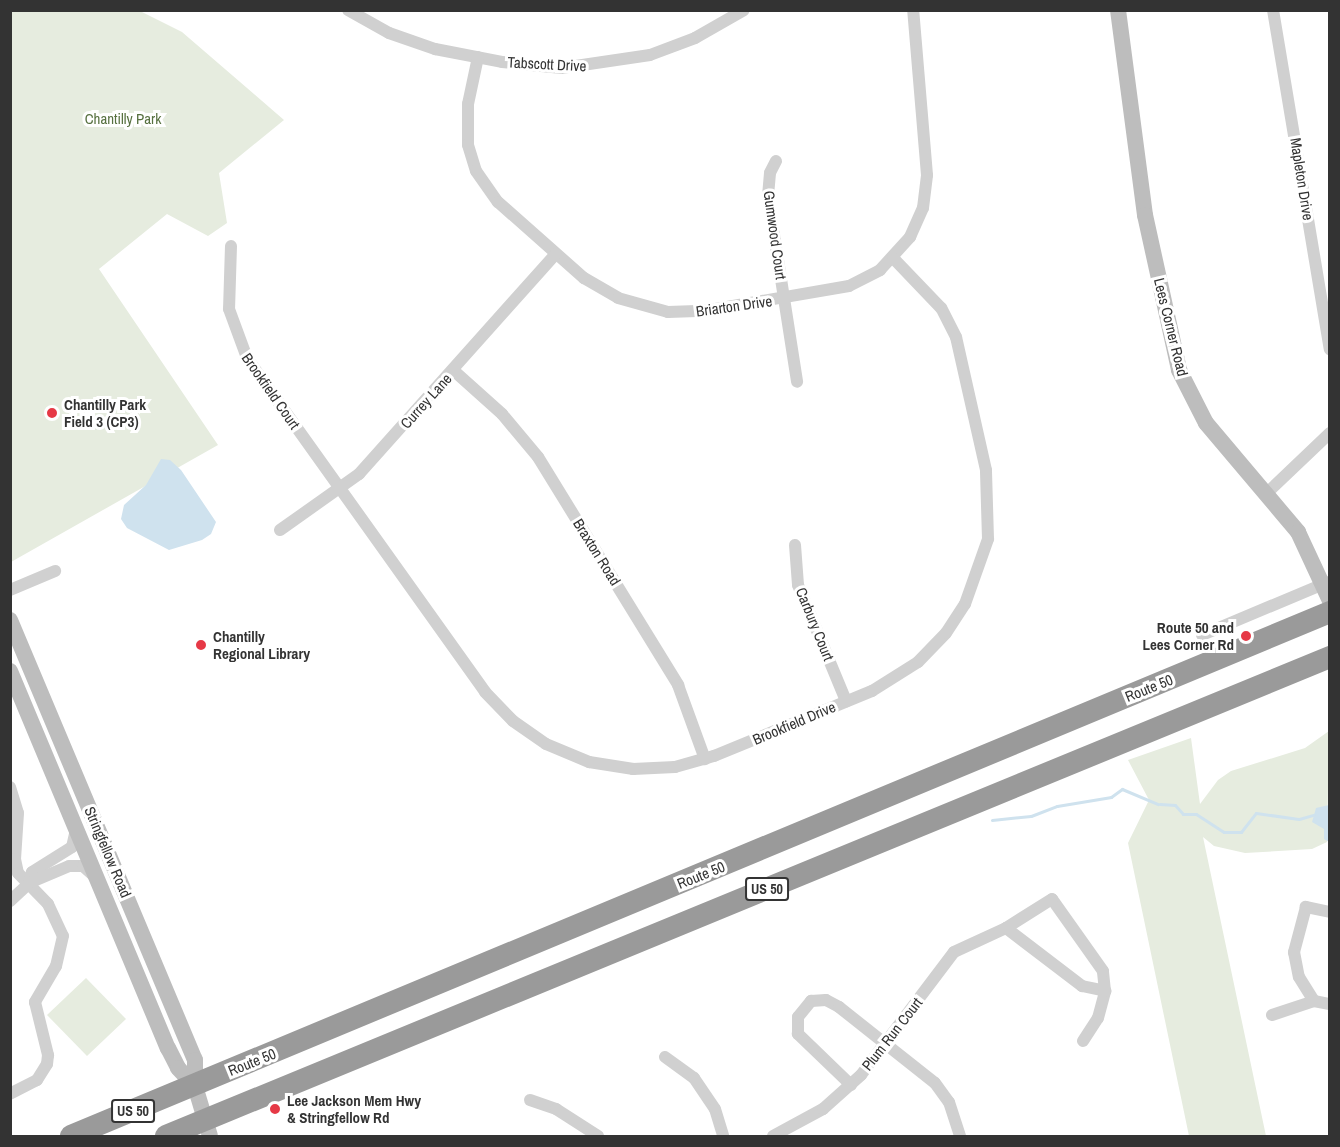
<!DOCTYPE html>
<html>
<head>
<meta charset="utf-8">
<style>
  body { margin:0 }
  #map { position:relative; width:1340px; height:1147px; overflow:hidden; background:#fff; font-family:"Archivo Narrow",sans-serif }
  div>[style] { position:absolute }
  .green>* { inset:0; background:#e6ecdf }
  .water>* { inset:0; background:#cfe2ee }
  .stream>* { height:3px; margin:-1.5px; padding:0 1.5px; transform-origin:1.5px; border-radius:1.5px; background:#cfe2ee }
  .street>* { height:12px; margin:-6px; padding:0 6px; transform-origin:6px; border-radius:6px; background:#d0d0d0 }
  .secondary>* { height:16px; margin:-8px; padding:0 8px; transform-origin:8px; border-radius:8px; background:#bdbdbd }
  .highway>* { height:22px; margin:-11px; padding:0 11px; transform-origin:11px; border-radius:11px; background:#9a9a9a }
  .dots>* { width:16px; height:16px; translate:-50% -50%; box-sizing:border-box; border:3px solid #fff; border-radius:50% }
  span { translate:-50% -50%; white-space:nowrap; text-align:center; line-height:1.15; -webkit-text-stroke:6px #fff; paint-order:stroke }
  .shield-label span { padding:2px 4px; background:#fff; border:2px solid; border-radius:4px; -webkit-text-stroke-width:0 }
  .shield-label { font-size:14px; color:#333; font-weight:700 }
  .street-label { font-size:15px; color:#333 }
  .park-label { font-size:15px; color:#56703f }
  .poi-label { font-size:15px; color:#333; font-weight:700 }
  .left { translate:0 -50%; text-align:left }
  .right { translate:-100% -50%; text-align:right }
  .frame { position:absolute; inset:0; border:12px solid #333; pointer-events:none }
</style>
</head>
<body>
<div id="map">
  <div class="green">
    <div style="clip-path:polygon(11px 11px,140px 11px,182px 32px,284px 120px,219px 173px,227px 223px,208px 236px,167px 214px,99px 269px,218px 445px,11px 562px)"></div>
    <div style="clip-path:polygon(1329px 731px,1327px 842px,1312px 849px,1245px 853px,1214px 846px,1203px 837px,1266px 1136px,1189px 1136px,1128px 843px,1149px 800px,1128px 760px,1191px 738px,1200px 804px,1218px 780px,1231px 771px,1305px 748px)"></div>
    <div style="clip-path:polygon(86px 978px,126px 1019px,87px 1056px,47px 1015px)"></div>
  </div>
  <div class="water">
    <div style="clip-path:polygon(161px 459px,170px 460px,181px 470px,216px 522px,211px 534px,202px 540px,169px 550px,127px 528px,121px 519px,124px 505px,146px 485px)"></div>
    <div style="clip-path:polygon(1329px 805px,1329px 842px,1324px 839px,1324px 829px,1312px 822px,1316px 808px)"></div>
  </div>
  <div class="stream">
    <div style="left:1160px;top:804px;width:15px;rotate:4deg"></div>
    <div style="left:1175px;top:805px;width:12px;rotate:48deg"></div>
    <div style="left:1183px;top:814px;width:13px"></div>
    <div style="left:1196px;top:814px;width:33px;rotate:33deg"></div>
    <div style="left:1224px;top:832px;width:17px"></div>
    <div style="left:1241px;top:832px;width:24px;rotate:-52deg"></div>
    <div style="left:1256px;top:813px;width:43px;rotate:7.9deg"></div>
    <div style="left:1299px;top:819px;width:15px;rotate:-16deg"></div>
    <div style="left:992px;top:820px;width:39px;rotate:-6deg"></div>
    <div style="left:1031px;top:816px;width:28px;rotate:-21deg"></div>
    <div style="left:1057px;top:806px;width:55px;rotate:-9.5deg"></div>
    <div style="left:1111px;top:797px;width:14px;rotate:-36deg"></div>
    <div style="left:1122px;top:789px;width:39px;rotate:23deg"></div>
  </div>
  <div class="street">
    <div style="left:348px;top:10px;width:47px;rotate:29.3deg"></div>
    <div style="left:389px;top:33px;width:49px;rotate:19.2deg"></div>
    <div style="left:435px;top:49px;width:68px;rotate:11deg"></div>
    <div style="left:502px;top:62px;width:60px;rotate:5.7deg"></div>
    <div style="left:562px;top:68px;width:89px;rotate:-8.4deg"></div>
    <div style="left:650px;top:55px;width:48px;rotate:-20.7deg"></div>
    <div style="left:695px;top:38px;width:56px;rotate:-29.7deg"></div>
    <div style="left:1273px;top:10px;width:344px;rotate:80.5deg"></div>
    <div style="left:478px;top:57px;width:48px;rotate:102deg"></div>
    <div style="left:468px;top:104px;width:41px;rotate:90deg"></div>
    <div style="left:468px;top:145px;width:27px;rotate:73deg"></div>
    <div style="left:476px;top:171px;width:38px;rotate:55deg"></div>
    <div style="left:498px;top:202px;width:115px;rotate:41.5deg"></div>
    <div style="left:584px;top:278px;width:39px;rotate:30deg"></div>
    <div style="left:618px;top:298px;width:52px;rotate:15.6deg"></div>
    <div style="left:668px;top:312px;width:36px;rotate:-2deg"></div>
    <div style="left:704px;top:311px;width:147px;rotate:-9.8deg"></div>
    <div style="left:849px;top:286px;width:35px;rotate:-27deg"></div>
    <div style="left:880px;top:270px;width:45px;rotate:-47.7deg"></div>
    <div style="left:910px;top:237px;width:32px;rotate:-66deg"></div>
    <div style="left:923px;top:208px;width:33px;rotate:-83deg"></div>
    <div style="left:927px;top:175px;width:166px;rotate:-94.8deg"></div>
    <div style="left:776px;top:161px;width:13px;rotate:117deg"></div>
    <div style="left:770px;top:173px;width:23px;rotate:95deg"></div>
    <div style="left:768px;top:196px;width:188px;rotate:81.1deg"></div>
    <div style="left:231px;top:246px;width:63px;rotate:91.8deg"></div>
    <div style="left:229px;top:309px;width:52px;rotate:69.8deg"></div>
    <div style="left:247px;top:358px;width:410px;rotate:54.5deg"></div>
    <div style="left:485px;top:692px;width:40px;rotate:46deg"></div>
    <div style="left:513px;top:721px;width:40px;rotate:34.9deg"></div>
    <div style="left:546px;top:744px;width:47px;rotate:22.7deg"></div>
    <div style="left:589px;top:762px;width:45px;rotate:9deg"></div>
    <div style="left:633px;top:769px;width:42px;rotate:-2.7deg"></div>
    <div style="left:675px;top:767px;width:41px;rotate:-15.8deg"></div>
    <div style="left:714px;top:756px;width:171px;rotate:-22.4deg"></div>
    <div style="left:872px;top:691px;width:54px;rotate:-32.2deg"></div>
    <div style="left:918px;top:662px;width:40px;rotate:-46deg"></div>
    <div style="left:946px;top:633px;width:35px;rotate:-57deg"></div>
    <div style="left:965px;top:604px;width:69px;rotate:-70.5deg"></div>
    <div style="left:988px;top:539px;width:69px;rotate:-91.7deg"></div>
    <div style="left:986px;top:470px;width:136px;rotate:-102.7deg"></div>
    <div style="left:956px;top:337px;width:33px;rotate:-117deg"></div>
    <div style="left:941px;top:308px;width:69px;rotate:-133.8deg"></div>
    <div style="left:453px;top:370px;width:66px;rotate:41.9deg"></div>
    <div style="left:502px;top:414px;width:56px;rotate:50.1deg"></div>
    <div style="left:538px;top:457px;width:268px;rotate:58.4deg"></div>
    <div style="left:678px;top:685px;width:79px;rotate:70deg"></div>
    <div style="left:1268px;top:492px;width:86px;rotate:-43.6deg"></div>
    <div style="left:280px;top:530px;width:97px;rotate:-35.3deg"></div>
    <div style="left:359px;top:474px;width:295px;rotate:-48.2deg"></div>
    <div style="left:795px;top:545px;width:40px;rotate:85.7deg"></div>
    <div style="left:798px;top:585px;width:126px;rotate:67.5deg"></div>
    <div style="left:10px;top:590px;width:49px;rotate:-22.9deg"></div>
    <div style="left:1202px;top:635px;width:137px;rotate:-22.8deg"></div>
    <div style="left:10px;top:787px;width:27px;rotate:73deg"></div>
    <div style="left:18px;top:813px;width:46px;rotate:93.7deg"></div>
    <div style="left:15px;top:859px;width:14px;rotate:78deg"></div>
    <div style="left:18px;top:873px;width:43px;rotate:45.9deg"></div>
    <div style="left:48px;top:904px;width:35px;rotate:65deg"></div>
    <div style="left:63px;top:936px;width:31px;rotate:103deg"></div>
    <div style="left:56px;top:966px;width:42px;rotate:120.3deg"></div>
    <div style="left:35px;top:1002px;width:55px;rotate:76.2deg"></div>
    <div style="left:48px;top:1055px;width:9px;rotate:96deg"></div>
    <div style="left:47px;top:1064px;width:19px;rotate:122deg"></div>
    <div style="left:37px;top:1080px;width:30px;rotate:153deg"></div>
    <div style="left:29px;top:883px;width:11px;rotate:-75deg"></div>
    <div style="left:32px;top:872px;width:47px;rotate:-32deg"></div>
    <div style="left:72px;top:847px;width:17px;rotate:-77deg"></div>
    <div style="left:10px;top:901px;width:26px;rotate:-43deg"></div>
    <div style="left:29px;top:883px;width:43px;rotate:-23deg"></div>
    <div style="left:69px;top:866px;width:14px"></div>
    <div style="left:83px;top:866px;width:15px;rotate:42deg"></div>
    <div style="left:1330px;top:912px;width:25px;rotate:-168deg"></div>
    <div style="left:1306px;top:907px;width:47px;rotate:104.9deg"></div>
    <div style="left:1294px;top:952px;width:25px;rotate:79deg"></div>
    <div style="left:1299px;top:977px;width:28px;rotate:58deg"></div>
    <div style="left:1314px;top:1001px;width:16px;rotate:11deg"></div>
    <div style="left:1272px;top:1015px;width:44px;rotate:-18.4deg"></div>
    <div style="left:1083px;top:1041px;width:27px;rotate:-57deg"></div>
    <div style="left:1098px;top:1018px;width:28px;rotate:-75deg"></div>
    <div style="left:665px;top:1057px;width:36px;rotate:36deg"></div>
    <div style="left:694px;top:1078px;width:37px;rotate:56deg"></div>
    <div style="left:715px;top:1109px;width:28px;rotate:73deg"></div>
    <div style="left:851px;top:1085px;width:74px;rotate:-136.1deg"></div>
    <div style="left:798px;top:1034px;width:17px;rotate:-90deg"></div>
    <div style="left:798px;top:1017px;width:21px;rotate:-51deg"></div>
    <div style="left:811px;top:1001px;width:15px;rotate:-4deg"></div>
    <div style="left:826px;top:1000px;width:15px;rotate:28deg"></div>
    <div style="left:839px;top:1007px;width:122px;rotate:38.4deg"></div>
    <div style="left:935px;top:1083px;width:24px;rotate:54deg"></div>
    <div style="left:949px;top:1102px;width:36px;rotate:72deg"></div>
    <div style="left:530px;top:1100px;width:28px;rotate:19deg"></div>
    <div style="left:556px;top:1109px;width:50px;rotate:32.7deg"></div>
    <div style="left:773px;top:1136px;width:57px;rotate:-28.4deg"></div>
    <div style="left:823px;top:1109px;width:51px;rotate:-41.8deg"></div>
    <div style="left:861px;top:1075px;width:154px;rotate:-52.9deg"></div>
    <div style="left:954px;top:952px;width:57px;rotate:-24.8deg"></div>
    <div style="left:1006px;top:928px;width:96px;rotate:37.3deg"></div>
    <div style="left:1082px;top:986px;width:24px;rotate:12deg"></div>
    <div style="left:1105px;top:991px;width:20px;rotate:-96deg"></div>
    <div style="left:1103px;top:971px;width:88px;rotate:-125.3deg"></div>
    <div style="left:1052px;top:899px;width:54px;rotate:147.8deg"></div>
  </div>
  <div class="secondary">
    <div style="left:1118px;top:10px;width:207px;rotate:82.5deg"></div>
    <div style="left:1145px;top:215px;width:159px;rotate:77.6deg"></div>
    <div style="left:1179px;top:370px;width:59px;rotate:63deg"></div>
    <div style="left:1206px;top:423px;width:143px;rotate:49.8deg"></div>
    <div style="left:1298px;top:532px;width:76px;rotate:65.1deg"></div>
    <div style="left:10px;top:620px;width:477px;rotate:67.2deg"></div>
    <div style="left:195px;top:1060px;width:26px;rotate:90deg"></div>
    <div style="left:195px;top:1086px;width:52px;rotate:73.3deg"></div>
    <div style="left:10px;top:671px;width:409px;rotate:67.3deg"></div>
    <div style="left:168px;top:1048px;width:22px;rotate:63deg"></div>
    <div style="left:178px;top:1068px;width:25px;rotate:47deg"></div>
  </div>
  <div class="highway">
    <div style="left:71px;top:1136px;width:1364px;rotate:-22.6deg"></div>
    <div style="left:166px;top:1136px;width:1259px;rotate:-22.37deg"></div>
  </div>
  <div class="dots">
    <div style="left:52px;top:413px;background:#e63946"></div>
    <div style="left:1246px;top:636px;background:#e63946"></div>
    <div style="left:201px;top:645px;background:#e63946"></div>
    <div style="left:275px;top:1109px;background:#e63946"></div>
  </div>
  <div class="shield-label">
    <span style="left:767px;top:889px">US 50</span>
    <span style="left:133px;top:1111px">US 50</span>
  </div>
  <div class="street-label">
    <span style="left:547px;top:64px;rotate:3deg">Tabscott Drive</span>
    <span style="left:1302px;top:179px;rotate:81deg">Mapleton Drive</span>
    <span style="left:775px;top:235px;rotate:82deg">Gumwood Court</span>
    <span style="left:734px;top:306px;rotate:-8deg">Briarton Drive</span>
    <span style="left:1171px;top:327px;rotate:76deg">Lees Corner Road</span>
    <span style="left:271px;top:391px;rotate:55deg">Brookfield Court</span>
    <span style="left:426px;top:401px;rotate:-48deg">Currey Lane</span>
    <span style="left:597px;top:552px;rotate:58deg">Braxton Road</span>
    <span style="left:815px;top:624px;rotate:68deg">Carbury Court</span>
    <span style="left:1149px;top:688px;rotate:-22deg">Route 50</span>
    <span style="left:794px;top:723px;rotate:-23deg">Brookfield Drive</span>
    <span style="left:108px;top:852px;rotate:67deg">Stringfellow Road</span>
    <span style="left:701px;top:875px;rotate:-22deg">Route 50</span>
    <span style="left:892px;top:1034px;rotate:-52deg">Plum Run Court</span>
    <span style="left:252px;top:1062px;rotate:-22deg">Route 50</span>
  </div>
  <div class="park-label">
    <span style="left:123px;top:119px">Chantilly Park</span>
  </div>
  <div class="poi-label">
    <span class="left" style="left:64px;top:413px">Chantilly Park<br>Field 3 (CP3)</span>
    <span class="right" style="left:1234px;top:636px">Route 50 and<br>Lees Corner Rd</span>
    <span class="left" style="left:213px;top:645px">Chantilly<br>Regional Library</span>
    <span class="left" style="left:287px;top:1109px">Lee Jackson Mem Hwy<br>&amp; Stringfellow Rd</span>
  </div>
  <div class="frame"></div>
</div>
</body>
</html>
